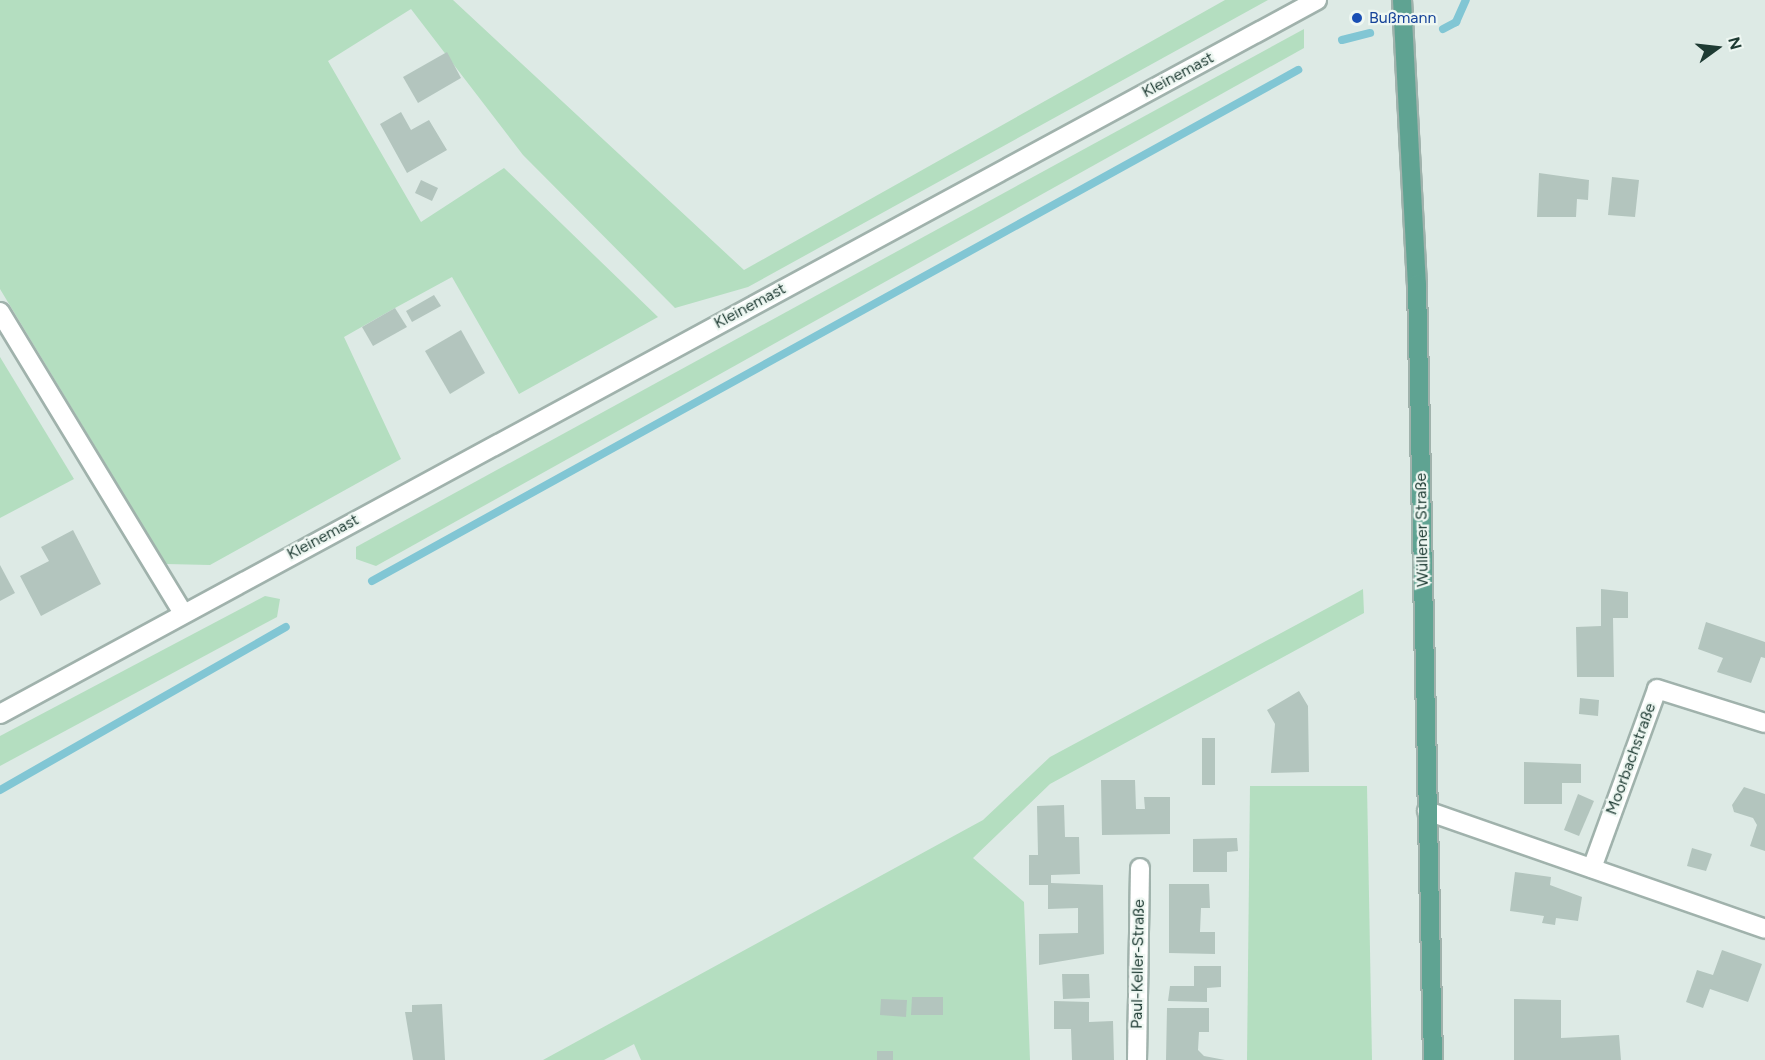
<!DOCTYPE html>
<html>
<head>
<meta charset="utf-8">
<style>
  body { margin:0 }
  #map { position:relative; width:1765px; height:1060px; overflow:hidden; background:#ddeae5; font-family:Figtree,sans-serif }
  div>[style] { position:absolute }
  .green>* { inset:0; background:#b4dec0 }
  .stream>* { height:8px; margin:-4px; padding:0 4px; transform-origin:4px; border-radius:4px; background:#81c6d4 }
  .building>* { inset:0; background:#b3c5be }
  .roads { filter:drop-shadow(2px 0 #a0b2ac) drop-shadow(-2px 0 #a0b2ac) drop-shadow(0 2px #a0b2ac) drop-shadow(0 -2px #a0b2ac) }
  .minor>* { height:18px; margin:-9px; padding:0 9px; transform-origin:9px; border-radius:9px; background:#fff }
  .major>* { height:18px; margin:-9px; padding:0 9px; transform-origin:9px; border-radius:9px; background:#5fa392 }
  .dots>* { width:16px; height:16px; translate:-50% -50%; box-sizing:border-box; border:3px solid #eef7f2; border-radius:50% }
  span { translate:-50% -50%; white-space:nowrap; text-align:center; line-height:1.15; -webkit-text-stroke:4.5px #eef7f2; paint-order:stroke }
  .transit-label { font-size:16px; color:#164399 }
  .left { translate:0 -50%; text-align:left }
  .street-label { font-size:16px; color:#1e3b33 }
  .north { position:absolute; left:1687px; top:18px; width:60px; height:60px; -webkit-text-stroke:4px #eef7f2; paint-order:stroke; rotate:75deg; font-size:16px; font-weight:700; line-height:24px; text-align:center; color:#1e3b33 }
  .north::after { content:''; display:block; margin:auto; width:21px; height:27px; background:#1e3b33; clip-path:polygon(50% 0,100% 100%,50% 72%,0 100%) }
</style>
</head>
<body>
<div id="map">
  <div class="green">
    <div style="clip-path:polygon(0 0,453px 0,744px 270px,1225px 0,1268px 0,748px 287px,675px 308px,523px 155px,411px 9px,328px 61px,421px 222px,504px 168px,658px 317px,519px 394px,452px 277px,395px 308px,344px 337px,401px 459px,210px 565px,166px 564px,0 289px)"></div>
    <div style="clip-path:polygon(1304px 29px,1304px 48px,376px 566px,356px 559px,356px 547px)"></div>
    <div style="clip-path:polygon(0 357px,74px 479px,0 518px)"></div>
    <div style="clip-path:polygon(1363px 589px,1364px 613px,1050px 784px,973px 858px,1024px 902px,1030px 1060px,641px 1060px,634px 1044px,604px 1060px,543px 1060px,983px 820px,1050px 757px)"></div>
    <div style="clip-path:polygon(265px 596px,280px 599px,277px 617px,0 766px,0 736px)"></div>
    <div style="clip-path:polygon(1250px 786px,1367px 786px,1372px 1060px,1247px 1060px)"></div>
  </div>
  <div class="stream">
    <div style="left:1443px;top:29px;width:15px;rotate:-28deg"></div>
    <div style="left:1456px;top:22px;width:24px;rotate:-66deg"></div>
    <div style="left:1342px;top:40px;width:29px;rotate:-14deg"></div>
    <div style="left:372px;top:581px;width:1058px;rotate:-28.89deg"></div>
    <div style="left:0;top:790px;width:329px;rotate:-29.7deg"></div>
  </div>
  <div class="building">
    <div style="clip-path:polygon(447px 52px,461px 78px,418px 103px,403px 77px)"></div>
    <div style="clip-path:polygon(401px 112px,411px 130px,429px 120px,447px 150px,407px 173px,380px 124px)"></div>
    <div style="clip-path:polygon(1539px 173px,1589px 180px,1588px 200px,1577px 199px,1576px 217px,1537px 217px)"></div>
    <div style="clip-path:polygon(1612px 177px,1639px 180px,1635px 217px,1608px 215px)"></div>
    <div style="clip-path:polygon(421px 180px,438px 188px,432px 201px,415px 193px)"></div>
    <div style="clip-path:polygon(434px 295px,441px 306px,412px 322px,406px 311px)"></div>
    <div style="clip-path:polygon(395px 308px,407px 327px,373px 346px,362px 327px)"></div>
    <div style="clip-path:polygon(461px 330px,485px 373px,450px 394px,425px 351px)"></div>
    <div style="clip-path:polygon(73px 530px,101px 584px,41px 616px,20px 576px,49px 561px,41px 547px)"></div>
    <div style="clip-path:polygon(0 565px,15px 593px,0 601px)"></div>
    <div style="clip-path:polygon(1601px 589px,1628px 592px,1628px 618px,1613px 618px,1614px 677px,1577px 677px,1576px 627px,1601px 626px)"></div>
    <div style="clip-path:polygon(1706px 622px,1765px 642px,1765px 658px,1761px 657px,1751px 683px,1717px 672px,1723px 658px,1698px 649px)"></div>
    <div style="clip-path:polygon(1299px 691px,1308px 706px,1309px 772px,1271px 773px,1275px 724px,1267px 710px)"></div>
    <div style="clip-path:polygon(1580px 698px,1599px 700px,1598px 716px,1579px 714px)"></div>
    <div style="clip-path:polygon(1202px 738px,1215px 738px,1215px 785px,1202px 785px)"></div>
    <div style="clip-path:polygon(1524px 762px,1581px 764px,1581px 783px,1562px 783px,1562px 804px,1524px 804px)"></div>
    <div style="clip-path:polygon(1101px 780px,1135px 780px,1136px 809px,1145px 809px,1144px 797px,1170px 797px,1170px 834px,1102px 835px)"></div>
    <div style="clip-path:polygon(1744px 787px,1765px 794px,1765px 851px,1750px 846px,1757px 825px,1753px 818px,1734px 812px,1732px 805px)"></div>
    <div style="clip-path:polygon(1578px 794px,1594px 801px,1579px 836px,1564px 830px)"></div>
    <div style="clip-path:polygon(1064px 805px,1065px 837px,1079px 837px,1080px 874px,1051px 875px,1051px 883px,1103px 885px,1104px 954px,1039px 965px,1039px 934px,1078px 933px,1078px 908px,1048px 909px,1048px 885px,1029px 885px,1029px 855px,1038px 855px,1037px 806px)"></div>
    <div style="clip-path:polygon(1237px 838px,1238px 851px,1227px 852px,1227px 872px,1193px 872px,1193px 839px)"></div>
    <div style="clip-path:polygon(1692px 848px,1712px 854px,1706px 871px,1687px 866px)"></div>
    <div style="clip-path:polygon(1515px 872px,1551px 877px,1550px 885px,1582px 897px,1578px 921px,1556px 918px,1555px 925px,1542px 923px,1544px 916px,1510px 911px)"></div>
    <div style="clip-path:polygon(1169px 884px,1209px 884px,1210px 908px,1201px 908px,1200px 932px,1215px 932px,1215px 954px,1169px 953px)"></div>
    <div style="clip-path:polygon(1722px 950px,1762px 964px,1748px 1002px,1710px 989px,1703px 1008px,1686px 1002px,1697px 970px,1713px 975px)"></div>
    <div style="clip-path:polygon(1194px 966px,1221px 966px,1221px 987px,1207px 988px,1207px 1002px,1168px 1001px,1170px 986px,1194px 986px)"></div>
    <div style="clip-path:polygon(1062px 974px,1089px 974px,1090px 998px,1063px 999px)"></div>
    <div style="clip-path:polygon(912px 997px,943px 997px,943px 1015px,911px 1015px)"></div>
    <div style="clip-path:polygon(881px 999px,907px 1000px,906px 1017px,880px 1015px)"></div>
    <div style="clip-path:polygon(1514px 999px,1561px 1000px,1561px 1038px,1619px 1035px,1621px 1060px,1514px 1060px)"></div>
    <div style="clip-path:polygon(1054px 1001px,1089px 1002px,1089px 1022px,1113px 1021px,1114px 1060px,1072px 1060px,1071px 1029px,1054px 1029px)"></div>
    <div style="clip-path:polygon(442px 1004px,445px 1060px,413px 1060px,405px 1012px,412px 1012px,412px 1005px)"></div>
    <div style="clip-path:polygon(1167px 1008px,1209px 1008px,1209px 1032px,1199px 1032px,1198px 1050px,1204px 1056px,1225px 1060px,1166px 1060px)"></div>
    <div style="clip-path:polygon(877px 1051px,893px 1051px,893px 1060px,877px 1060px)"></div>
  </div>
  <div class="roads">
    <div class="minor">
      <div style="left:0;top:312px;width:352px;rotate:58.7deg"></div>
      <div style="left:0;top:714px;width:1498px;rotate:-28.46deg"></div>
      <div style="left:1427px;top:811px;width:358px;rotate:19.2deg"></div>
      <div style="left:1592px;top:868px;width:190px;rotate:-70deg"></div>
      <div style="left:1657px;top:689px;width:113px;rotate:17.5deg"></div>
      <div style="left:1137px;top:1060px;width:192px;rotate:-89.1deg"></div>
    </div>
    <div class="major">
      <div style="left:1402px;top:0;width:284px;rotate:87deg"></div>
      <div style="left:1417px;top:284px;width:776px;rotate:88.82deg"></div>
    </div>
  </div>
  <div class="dots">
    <div style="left:1357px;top:18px;background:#1a4fb4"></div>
  </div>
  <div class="transit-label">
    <span class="left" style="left:1369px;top:18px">Bußmann</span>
  </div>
  <div class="street-label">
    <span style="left:1178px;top:75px;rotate:-28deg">Kleinemast</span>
    <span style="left:750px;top:306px;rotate:-28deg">Kleinemast</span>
    <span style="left:1422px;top:530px;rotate:-91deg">Wüllener Straße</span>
    <span style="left:323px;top:537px;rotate:-28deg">Kleinemast</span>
    <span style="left:1631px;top:759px;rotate:-70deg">Moorbachstraße</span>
    <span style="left:1138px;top:964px;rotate:-89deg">Paul-Keller-Straße</span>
  </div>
  <div class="north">N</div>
</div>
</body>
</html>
